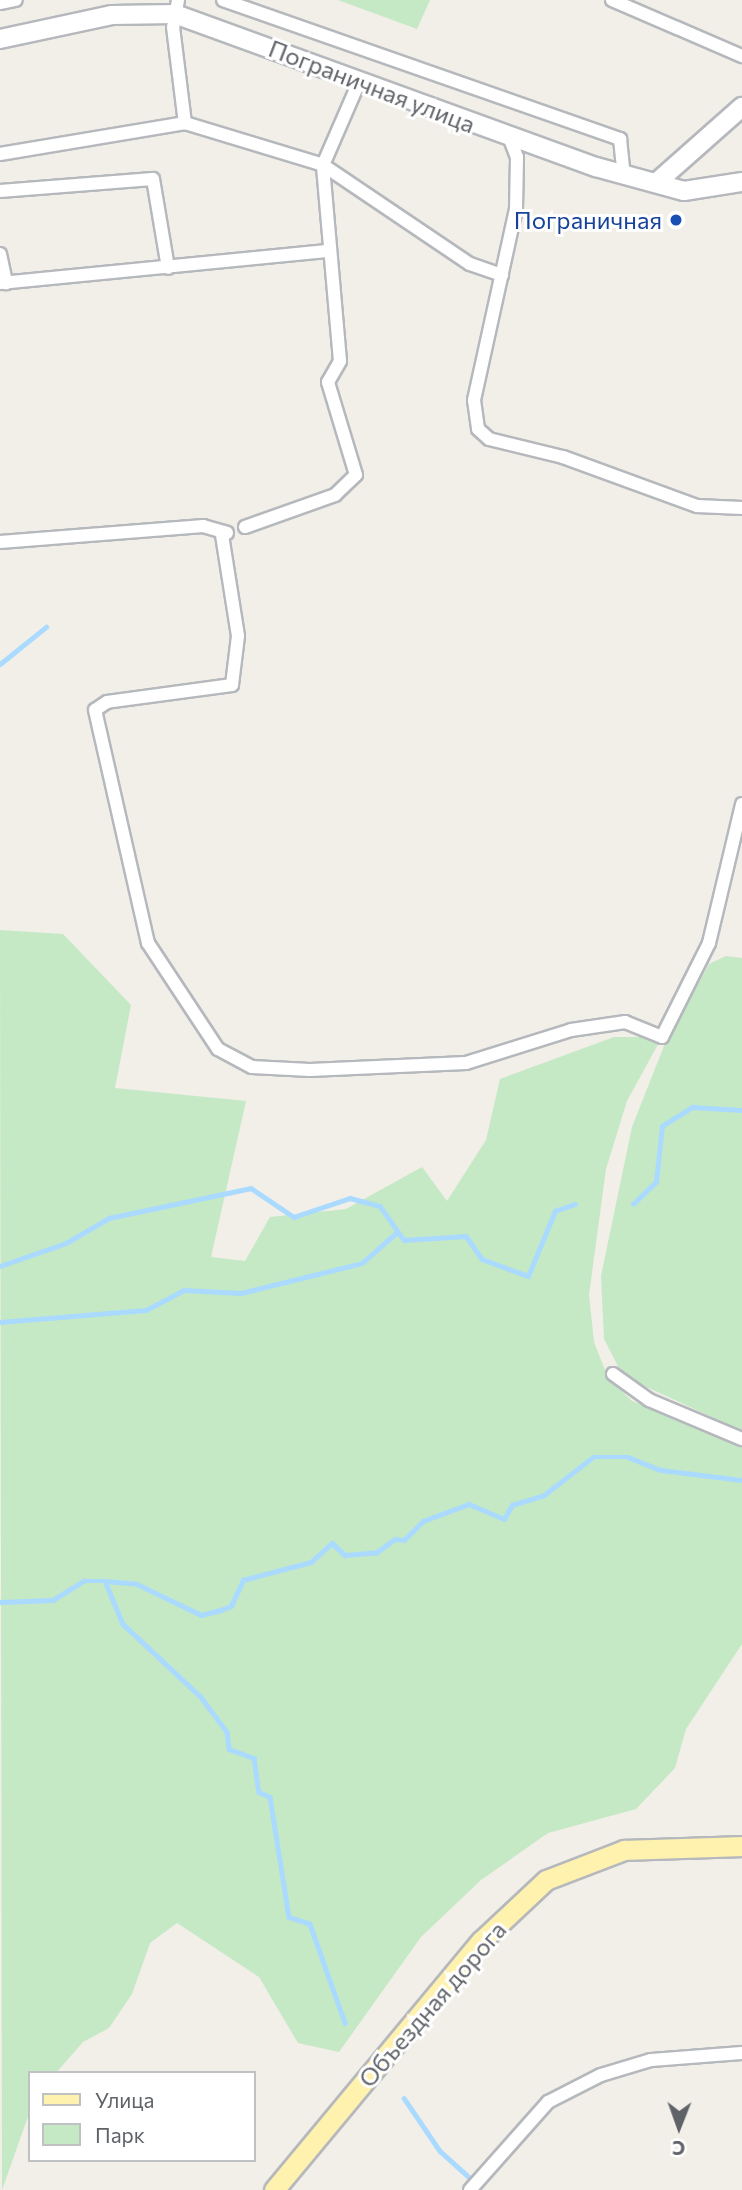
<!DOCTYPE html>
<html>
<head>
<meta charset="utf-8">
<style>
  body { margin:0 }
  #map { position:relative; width:742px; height:2190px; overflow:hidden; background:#f1efe8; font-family:Commissioner,sans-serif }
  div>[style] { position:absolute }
  .green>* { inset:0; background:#c5e8c5 }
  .stream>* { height:4.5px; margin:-2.25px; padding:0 2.25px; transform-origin:2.25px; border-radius:2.25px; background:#aadaff }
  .roads { filter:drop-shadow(2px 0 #b5b8bc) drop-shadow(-2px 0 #b5b8bc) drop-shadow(0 2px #b5b8bc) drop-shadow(0 -2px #b5b8bc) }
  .street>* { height:12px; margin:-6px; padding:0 6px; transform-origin:6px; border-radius:6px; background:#fff }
  .secondary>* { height:18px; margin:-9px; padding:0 9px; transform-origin:9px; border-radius:9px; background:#fff }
  .primary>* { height:19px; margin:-9.5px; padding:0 9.5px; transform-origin:9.5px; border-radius:9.5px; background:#fff2af }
  .dots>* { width:19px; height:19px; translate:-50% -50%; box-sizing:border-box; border:4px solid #fff; border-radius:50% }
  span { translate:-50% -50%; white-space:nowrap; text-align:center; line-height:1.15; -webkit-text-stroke:6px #fff; paint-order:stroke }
  .street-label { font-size:24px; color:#5f6368 }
  .transit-label { font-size:24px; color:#164399 }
  .right { translate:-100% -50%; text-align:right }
  .legend { position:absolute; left:28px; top:2071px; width:228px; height:91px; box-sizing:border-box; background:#fff; border:2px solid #bfc1c3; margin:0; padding:9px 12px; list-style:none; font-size:21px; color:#5f6368 }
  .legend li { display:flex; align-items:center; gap:14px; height:35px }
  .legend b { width:35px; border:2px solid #bfc1c3 }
  .north { position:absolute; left:644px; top:2092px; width:70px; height:70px; -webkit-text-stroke:5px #fff; paint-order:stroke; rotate:181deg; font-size:19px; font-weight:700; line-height:28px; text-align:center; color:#5f6368 }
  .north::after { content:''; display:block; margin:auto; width:24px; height:32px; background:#5f6368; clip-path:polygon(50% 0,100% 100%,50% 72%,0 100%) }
</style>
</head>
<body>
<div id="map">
  <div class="green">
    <div style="clip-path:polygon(338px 0,430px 0,417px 29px)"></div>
    <div style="clip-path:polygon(0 930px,63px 934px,131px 1005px,115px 1088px,246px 1101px,211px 1257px,245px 1261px,270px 1217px,346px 1209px,422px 1167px,447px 1201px,486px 1140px,500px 1079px,614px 1037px,662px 1037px,627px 1101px,606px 1169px,589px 1295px,594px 1342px,608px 1378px,632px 1401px,742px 1444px,742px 1644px,686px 1729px,675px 1768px,636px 1809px,548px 1833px,481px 1880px,421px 1937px,339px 2052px,298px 2043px,259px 1977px,177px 1923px,150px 1943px,132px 1994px,109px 2028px,83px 2042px,56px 2073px,30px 2073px,30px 2111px,2px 2190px)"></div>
    <div style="clip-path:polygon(726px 956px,742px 958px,742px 1431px,623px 1376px,604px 1339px,601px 1276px,632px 1127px,664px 1046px,709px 964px)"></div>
  </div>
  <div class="stream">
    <div style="left:0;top:664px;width:59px;rotate:-38.8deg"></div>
    <div style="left:633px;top:1204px;width:32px;rotate:-44deg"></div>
    <div style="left:656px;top:1182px;width:56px;rotate:-83.9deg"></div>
    <div style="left:662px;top:1126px;width:36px;rotate:-32deg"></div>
    <div style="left:692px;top:1107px;width:50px;rotate:3.4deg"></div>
    <div style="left:0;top:1266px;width:70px;rotate:-19.2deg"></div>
    <div style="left:66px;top:1243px;width:50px;rotate:-30.2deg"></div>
    <div style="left:109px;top:1218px;width:145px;rotate:-11.9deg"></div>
    <div style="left:251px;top:1188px;width:52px;rotate:34deg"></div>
    <div style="left:294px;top:1217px;width:59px;rotate:-18.7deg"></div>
    <div style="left:350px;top:1198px;width:31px;rotate:15deg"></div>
    <div style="left:380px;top:1206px;width:42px;rotate:54.8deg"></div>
    <div style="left:404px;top:1240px;width:62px;rotate:-3.7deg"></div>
    <div style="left:466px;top:1236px;width:28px;rotate:55deg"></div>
    <div style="left:482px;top:1259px;width:49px;rotate:20.3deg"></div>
    <div style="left:528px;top:1276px;width:70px;rotate:-67.4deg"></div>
    <div style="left:555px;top:1211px;width:21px;rotate:-19deg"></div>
    <div style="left:0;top:1322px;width:146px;rotate:-4.7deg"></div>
    <div style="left:146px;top:1310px;width:43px;rotate:-27.8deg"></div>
    <div style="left:184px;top:1290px;width:57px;rotate:3deg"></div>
    <div style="left:241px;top:1293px;width:125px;rotate:-13.9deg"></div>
    <div style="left:362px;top:1263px;width:45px;rotate:-41.4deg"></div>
    <div style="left:105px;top:1581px;width:47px;rotate:67.3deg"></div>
    <div style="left:123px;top:1624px;width:107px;rotate:43.1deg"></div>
    <div style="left:201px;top:1697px;width:44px;rotate:53.4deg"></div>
    <div style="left:227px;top:1732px;width:17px;rotate:83deg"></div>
    <div style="left:229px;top:1749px;width:27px;rotate:20deg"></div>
    <div style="left:254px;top:1758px;width:34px;rotate:82deg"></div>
    <div style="left:259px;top:1792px;width:12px;rotate:24deg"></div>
    <div style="left:270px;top:1797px;width:121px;rotate:81deg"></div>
    <div style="left:289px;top:1917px;width:22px;rotate:18deg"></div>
    <div style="left:310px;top:1924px;width:105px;rotate:70.5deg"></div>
    <div style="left:0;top:1602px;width:53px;rotate:-2.2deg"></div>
    <div style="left:53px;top:1600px;width:36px;rotate:-32deg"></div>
    <div style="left:83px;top:1581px;width:22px"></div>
    <div style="left:105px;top:1581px;width:32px;rotate:5deg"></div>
    <div style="left:137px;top:1584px;width:71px;rotate:25.8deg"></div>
    <div style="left:201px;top:1615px;width:21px;rotate:-14deg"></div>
    <div style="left:221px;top:1610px;width:11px;rotate:-22deg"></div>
    <div style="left:231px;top:1606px;width:29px;rotate:-65deg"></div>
    <div style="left:243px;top:1580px;width:70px;rotate:-14.8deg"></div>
    <div style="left:311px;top:1562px;width:28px;rotate:-42deg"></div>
    <div style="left:332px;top:1543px;width:18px;rotate:43deg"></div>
    <div style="left:345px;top:1555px;width:32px;rotate:-5deg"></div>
    <div style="left:377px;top:1552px;width:22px;rotate:-36deg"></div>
    <div style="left:395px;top:1539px;width:9px;rotate:6deg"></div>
    <div style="left:404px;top:1540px;width:27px;rotate:-45deg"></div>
    <div style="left:423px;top:1521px;width:49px;rotate:-20.3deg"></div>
    <div style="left:469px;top:1504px;width:38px;rotate:23deg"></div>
    <div style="left:504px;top:1519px;width:16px;rotate:-60deg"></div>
    <div style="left:512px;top:1505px;width:34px;rotate:-17deg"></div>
    <div style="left:544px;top:1495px;width:62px;rotate:-37.8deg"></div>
    <div style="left:593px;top:1457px;width:35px"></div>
    <div style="left:628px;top:1457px;width:35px;rotate:22deg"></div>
    <div style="left:661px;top:1470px;width:82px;rotate:7deg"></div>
    <div style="left:404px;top:2098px;width:64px;rotate:55.8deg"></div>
    <div style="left:440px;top:2151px;width:38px;rotate:42deg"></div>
  </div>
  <div class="roads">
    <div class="street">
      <div style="left:178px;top:0;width:27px;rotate:100deg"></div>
      <div style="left:173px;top:27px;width:97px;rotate:82.9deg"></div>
      <div style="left:223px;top:0;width:421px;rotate:19.3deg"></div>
      <div style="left:620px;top:139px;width:36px;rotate:84deg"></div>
      <div style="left:612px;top:0;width:142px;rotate:23.3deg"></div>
      <div style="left:0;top:3px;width:16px;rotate:-11deg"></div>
      <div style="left:510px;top:139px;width:19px;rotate:69deg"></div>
      <div style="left:517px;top:157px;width:52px;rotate:91.1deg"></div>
      <div style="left:516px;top:209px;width:196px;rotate:102.4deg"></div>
      <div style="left:474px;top:400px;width:29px;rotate:82deg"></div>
      <div style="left:478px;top:429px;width:15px;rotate:42deg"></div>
      <div style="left:489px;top:439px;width:76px;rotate:13.7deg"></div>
      <div style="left:563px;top:457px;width:143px;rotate:20.1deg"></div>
      <div style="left:697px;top:506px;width:45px;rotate:2.5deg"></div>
      <div style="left:0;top:154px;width:188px;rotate:-9.5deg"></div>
      <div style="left:185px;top:123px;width:144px;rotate:16.9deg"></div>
      <div style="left:323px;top:165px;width:177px;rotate:34deg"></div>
      <div style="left:470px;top:264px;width:34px;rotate:19deg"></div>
      <div style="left:0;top:191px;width:153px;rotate:-4.5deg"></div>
      <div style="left:153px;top:179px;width:90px;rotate:80.4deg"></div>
      <div style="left:0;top:254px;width:30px;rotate:78deg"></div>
      <div style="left:0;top:283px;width:330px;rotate:-5.6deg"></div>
      <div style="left:245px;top:527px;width:96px;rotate:-19.6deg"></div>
      <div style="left:335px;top:495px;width:29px;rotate:-44deg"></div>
      <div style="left:356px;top:475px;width:97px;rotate:-106.8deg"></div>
      <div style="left:328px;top:382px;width:24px;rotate:-60deg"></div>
      <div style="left:340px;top:361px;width:197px;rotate:-95deg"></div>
      <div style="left:323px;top:165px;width:93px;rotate:-66.5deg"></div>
      <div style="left:222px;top:535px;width:102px;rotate:81deg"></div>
      <div style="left:238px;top:636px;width:49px;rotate:97deg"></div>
      <div style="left:232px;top:685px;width:126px;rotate:172.3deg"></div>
      <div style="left:107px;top:702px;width:14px;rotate:146deg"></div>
      <div style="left:95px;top:710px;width:239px;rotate:77.2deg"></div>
      <div style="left:148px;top:943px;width:127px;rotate:56.6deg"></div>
      <div style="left:218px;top:1049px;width:38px;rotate:28deg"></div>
      <div style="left:252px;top:1067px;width:58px;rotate:3deg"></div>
      <div style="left:310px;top:1070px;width:156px;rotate:-2.6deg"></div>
      <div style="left:466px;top:1063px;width:110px;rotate:-17.4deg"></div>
      <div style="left:571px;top:1030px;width:55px;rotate:-8.4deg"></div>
      <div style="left:625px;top:1022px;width:40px;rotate:22deg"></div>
      <div style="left:662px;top:1037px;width:105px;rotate:-63.4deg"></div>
      <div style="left:709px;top:943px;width:143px;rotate:-76.6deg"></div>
      <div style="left:0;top:542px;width:204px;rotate:-4.5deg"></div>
      <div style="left:203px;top:526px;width:25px;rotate:16deg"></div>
      <div style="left:613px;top:1374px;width:44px;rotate:35.8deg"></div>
      <div style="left:649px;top:1400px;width:101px;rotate:22.8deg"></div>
      <div style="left:470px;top:2190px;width:118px;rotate:-48.4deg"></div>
      <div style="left:548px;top:2102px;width:59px;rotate:-27deg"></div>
      <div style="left:601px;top:2075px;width:52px;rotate:-16.7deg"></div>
      <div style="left:651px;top:2060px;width:91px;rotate:-4.4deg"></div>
    </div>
    <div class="secondary">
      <div style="left:0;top:39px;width:115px;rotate:-12.1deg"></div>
      <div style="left:112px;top:15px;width:63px;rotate:-0.9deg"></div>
      <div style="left:175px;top:14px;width:448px;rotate:20deg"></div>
      <div style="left:596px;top:167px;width:91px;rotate:15.3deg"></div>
      <div style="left:684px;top:191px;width:59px;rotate:-8.8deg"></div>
      <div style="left:656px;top:183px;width:115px;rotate:-41.5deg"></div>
    </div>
    <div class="primary">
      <div style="left:274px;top:2190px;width:324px;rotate:-50.3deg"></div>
      <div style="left:481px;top:1941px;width:89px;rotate:-43.2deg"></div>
      <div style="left:546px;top:1880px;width:84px;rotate:-21deg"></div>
      <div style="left:624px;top:1850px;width:118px;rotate:-1.9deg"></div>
    </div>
  </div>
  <div class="dots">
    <div style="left:676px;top:220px;background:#1a4fb4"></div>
  </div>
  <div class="street-label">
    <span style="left:372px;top:86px;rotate:21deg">Пограничная улица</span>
    <span style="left:432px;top:2004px;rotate:-49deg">Объездная дорога</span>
  </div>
  <div class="transit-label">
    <span class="right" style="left:662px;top:220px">Пограничная</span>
  </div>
  <ul class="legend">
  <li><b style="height:9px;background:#fff2af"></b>Улица</li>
  <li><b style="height:19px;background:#c5e8c5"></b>Парк</li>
  </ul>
  <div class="north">С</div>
</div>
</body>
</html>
